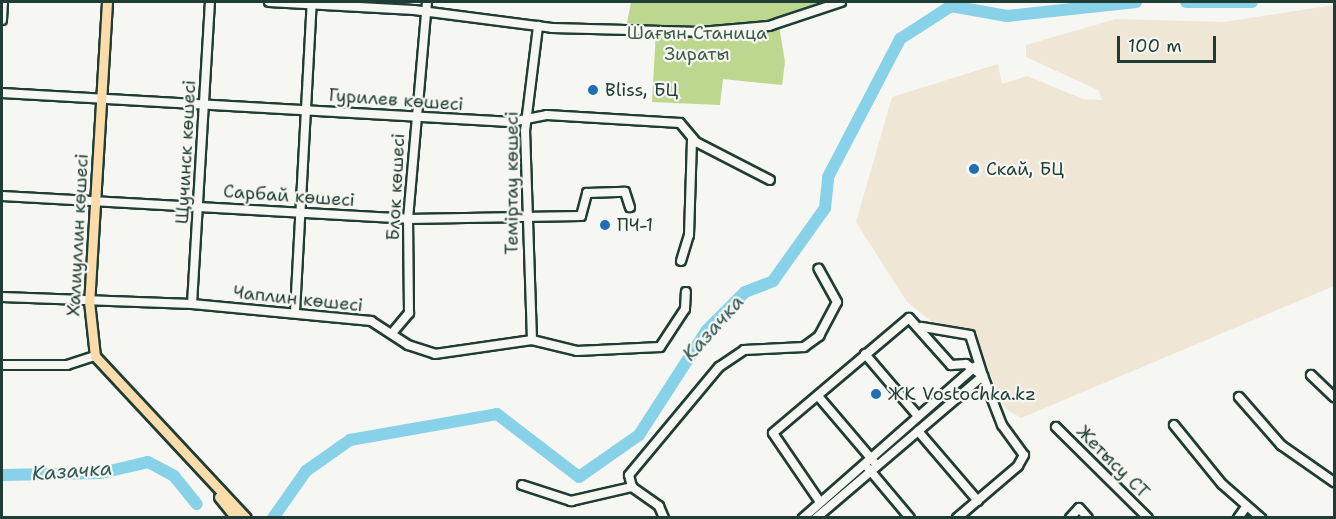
<!DOCTYPE html>
<html>
<head>
<meta charset="utf-8">
<style>
  body { margin:0 }
  #map { position:relative; width:1336px; height:519px; overflow:hidden; background:#f6f6f2; font-family:"Shantell Sans",sans-serif }
  div>[style] { position:absolute }
  .built>* { inset:0; background:#efe6d6 }
  .green>* { inset:0; background:#bed78e }
  .river>* { height:12px; margin:-6px; padding:0 6px; transform-origin:6px; border-radius:6px; background:#87d2e8 }
  .roads { filter:drop-shadow(2px 0 #1f3d34) drop-shadow(-2px 0 #1f3d34) drop-shadow(0 2px #1f3d34) drop-shadow(0 -2px #1f3d34) }
  .minor>* { height:8px; margin:-4px; padding:0 4px; transform-origin:4px; border-radius:4px; background:#f6f6f2 }
  .major>* { height:9px; margin:-4.5px; padding:0 4.5px; transform-origin:4.5px; border-radius:4.5px; background:#fddcac }
  .dots>* { width:16px; height:16px; translate:-50% -50%; box-sizing:border-box; border:3px solid #f6f6f2; border-radius:50% }
  span { translate:-50% -50%; white-space:nowrap; text-align:center; line-height:1.15; -webkit-text-stroke:4.5px #f6f6f2; paint-order:stroke }
  .park-label { font-size:18px; color:#3f5c46 }
  .poi-label { font-size:18px; color:#1f3d34 }
  .left { translate:0 -50%; text-align:left }
  .street-label { font-size:18px; color:#1f3d34 }
  .water-label { font-size:20px; color:#345b58; font-style:italic }
  .frame { position:absolute; inset:0; border:3px solid #1f3d34; pointer-events:none }
  .scale { position:absolute; left:1117px; top:36px; width:99px; height:27px; box-sizing:border-box; border:3px solid #1f3d34; border-top:0; padding-left:8px; font-size:18px; line-height:21px; white-space:nowrap; color:#1f3d34; -webkit-text-stroke:4px #f6f6f2; paint-order:stroke }
</style>
</head>
<body>
<div id="map">
  <div class="built">
    <div style="clip-path:polygon(1334px 5px,1334px 286px,1021px 418px,1005px 408px,975px 340px,941px 329px,907px 302px,856px 222px,892px 97px,998px 64px,1002px 84px,1027px 76px,1083px 99px,1102px 100px,1098px 90px,1026px 57px,1026px 45px,1116px 19px,1224px 22px)"></div>
  </div>
  <div class="green">
    <div style="clip-path:polygon(631px 2px,834px 2px,778px 19px,785px 62px,782px 85px,723px 79px,720px 105px,652px 102px,656px 31px,627px 23px)"></div>
  </div>
  <div class="river">
    <div style="left:1186px;top:2px;width:66px"></div>
    <div style="left:2px;top:475px;width:99px;rotate:-1.2deg"></div>
    <div style="left:101px;top:473px;width:48px;rotate:-13.2deg"></div>
    <div style="left:148px;top:462px;width:30px;rotate:28deg"></div>
    <div style="left:174px;top:476px;width:36px;rotate:51deg"></div>
    <div style="left:273px;top:518px;width:57px;rotate:-54.9deg"></div>
    <div style="left:306px;top:471px;width:54px;rotate:-35.2deg"></div>
    <div style="left:350px;top:440px;width:149px;rotate:-10deg"></div>
    <div style="left:497px;top:414px;width:103px;rotate:37.5deg"></div>
    <div style="left:579px;top:477px;width:73px;rotate:-35deg"></div>
    <div style="left:639px;top:435px;width:125px;rotate:-57.1deg"></div>
    <div style="left:707px;top:330px;width:54px;rotate:-45deg"></div>
    <div style="left:745px;top:292px;width:30px;rotate:-21deg"></div>
    <div style="left:773px;top:281px;width:90px;rotate:-54.5deg"></div>
    <div style="left:825px;top:208px;width:31px;rotate:-84deg"></div>
    <div style="left:828px;top:177px;width:156px;rotate:-62.4deg"></div>
    <div style="left:900px;top:39px;width:61px;rotate:-32.9deg"></div>
    <div style="left:951px;top:6px;width:57px;rotate:10.1deg"></div>
    <div style="left:1007px;top:16px;width:130px;rotate:-6.2deg"></div>
  </div>
  <div class="roads">
    <div class="minor">
      <div style="left:269px;top:2px;width:145px;rotate:3.2deg"></div>
      <div style="left:414px;top:10px;width:139px;rotate:7.4deg"></div>
      <div style="left:552px;top:28px;width:148px;rotate:1.5deg"></div>
      <div style="left:700px;top:32px;width:69px;rotate:-5deg"></div>
      <div style="left:769px;top:26px;width:76px;rotate:-18.4deg"></div>
      <div style="left:2px;top:20px;width:18px;rotate:-87deg"></div>
      <div style="left:2px;top:93px;width:510px;rotate:3.26deg"></div>
      <div style="left:511px;top:122px;width:37px;rotate:-11deg"></div>
      <div style="left:547px;top:115px;width:133px;rotate:3.4deg"></div>
      <div style="left:680px;top:123px;width:25px;rotate:50deg"></div>
      <div style="left:696px;top:142px;width:83px;rotate:27.2deg"></div>
      <div style="left:2px;top:196px;width:407px;rotate:3.2deg"></div>
      <div style="left:408px;top:219px;width:173px;rotate:-1deg"></div>
      <div style="left:581px;top:216px;width:24px;rotate:-75deg"></div>
      <div style="left:587px;top:193px;width:38px;rotate:-2deg"></div>
      <div style="left:625px;top:192px;width:16px;rotate:72deg"></div>
      <div style="left:681px;top:261px;width:27px;rotate:-73deg"></div>
      <div style="left:689px;top:235px;width:96px;rotate:-88.2deg"></div>
      <div style="left:2px;top:297px;width:190px;rotate:2.1deg"></div>
      <div style="left:192px;top:304px;width:180px;rotate:5.4deg"></div>
      <div style="left:371px;top:321px;width:44px;rotate:33deg"></div>
      <div style="left:408px;top:345px;width:28px;rotate:18deg"></div>
      <div style="left:435px;top:354px;width:98px;rotate:-8.2deg"></div>
      <div style="left:532px;top:340px;width:46px;rotate:13.7deg"></div>
      <div style="left:577px;top:351px;width:83px;rotate:-2.8deg"></div>
      <div style="left:660px;top:347px;width:45px;rotate:-56.7deg"></div>
      <div style="left:685px;top:309px;width:17px;rotate:-87deg"></div>
      <div style="left:192px;top:304px;width:303px;rotate:-86.6deg"></div>
      <div style="left:295px;top:312px;width:310px;rotate:-86.9deg"></div>
      <div style="left:393px;top:332px;width:25px;rotate:-50deg"></div>
      <div style="left:409px;top:313px;width:94px;rotate:-90.6deg"></div>
      <div style="left:408px;top:219px;width:218px;rotate:-85deg"></div>
      <div style="left:532px;top:340px;width:209px;rotate:-91.9deg"></div>
      <div style="left:525px;top:131px;width:106px;rotate:-82.9deg"></div>
      <div style="left:865px;top:354px;width:82px;rotate:49.5deg"></div>
      <div style="left:2px;top:365px;width:65px"></div>
      <div style="left:67px;top:365px;width:29px;rotate:-18deg"></div>
      <div style="left:1311px;top:375px;width:32px;rotate:44deg"></div>
      <div style="left:818px;top:396px;width:88px;rotate:49.6deg"></div>
      <div style="left:1239px;top:397px;width:64px;rotate:48.8deg"></div>
      <div style="left:1281px;top:445px;width:65px;rotate:34.9deg"></div>
      <div style="left:1174px;top:425px;width:76px;rotate:50.9deg"></div>
      <div style="left:1222px;top:484px;width:52px;rotate:41.1deg"></div>
      <div style="left:1056px;top:427px;width:129px;rotate:44.7deg"></div>
      <div style="left:918px;top:431px;width:92px;rotate:49.4deg"></div>
      <div style="left:868px;top:468px;width:65px;rotate:50deg"></div>
      <div style="left:522px;top:485px;width:52px;rotate:18.1deg"></div>
      <div style="left:571px;top:501px;width:63px;rotate:-12.9deg"></div>
      <div style="left:820px;top:502px;width:83px;rotate:-124.3deg"></div>
      <div style="left:773px;top:433px;width:178px;rotate:-40.2deg"></div>
      <div style="left:909px;top:318px;width:63px;rotate:48.2deg"></div>
      <div style="left:951px;top:365px;width:15px;rotate:-4deg"></div>
      <div style="left:966px;top:364px;width:21px;rotate:35deg"></div>
      <div style="left:983px;top:376px;width:53px;rotate:68.8deg"></div>
      <div style="left:1002px;top:425px;width:37px;rotate:54deg"></div>
      <div style="left:1024px;top:455px;width:13px;rotate:119deg"></div>
      <div style="left:1018px;top:466px;width:80px;rotate:139.6deg"></div>
      <div style="left:664px;top:518px;width:13px;rotate:-113deg"></div>
      <div style="left:659px;top:506px;width:33px;rotate:-145deg"></div>
      <div style="left:632px;top:487px;width:12px;rotate:-104deg"></div>
      <div style="left:629px;top:475px;width:141px;rotate:-50.2deg"></div>
      <div style="left:719px;top:367px;width:30px;rotate:-34deg"></div>
      <div style="left:744px;top:350px;width:60px;rotate:-2.9deg"></div>
      <div style="left:804px;top:347px;width:19px;rotate:-36deg"></div>
      <div style="left:819px;top:336px;width:38px;rotate:-62deg"></div>
      <div style="left:837px;top:302px;width:38px;rotate:-119deg"></div>
      <div style="left:803px;top:518px;width:229px;rotate:-41.3deg"></div>
      <div style="left:816px;top:518px;width:219px;rotate:-40.4deg"></div>
      <div style="left:983px;top:376px;width:43px;rotate:-107.6deg"></div>
      <div style="left:970px;top:335px;width:49px;rotate:-170.5deg"></div>
      <div style="left:1070px;top:518px;width:13px;rotate:-48deg"></div>
      <div style="left:1079px;top:508px;width:13px;rotate:48deg"></div>
      <div style="left:1238px;top:518px;width:14px;rotate:-54deg"></div>
    </div>
    <div class="major">
      <div style="left:107px;top:2px;width:300px;rotate:93.4deg"></div>
      <div style="left:89px;top:301px;width:55px;rotate:83.8deg"></div>
      <div style="left:95px;top:356px;width:221px;rotate:47deg"></div>
      <div style="left:219px;top:497px;width:27px;rotate:51deg"></div>
    </div>
  </div>
  <div class="dots">
    <div style="left:593px;top:90px;background:#1f6fb2"></div>
    <div style="left:974px;top:169px;background:#1f6fb2"></div>
    <div style="left:605px;top:225px;background:#1f6fb2"></div>
    <div style="left:876px;top:394px;background:#1f6fb2"></div>
  </div>
  <div class="park-label">
    <span style="left:697px;top:44px">Шағын Станица<br>Зираты</span>
  </div>
  <div class="poi-label">
    <span class="left" style="left:605px;top:90px">Bliss, БЦ</span>
    <span class="left" style="left:986px;top:169px">Скай, БЦ</span>
    <span class="left" style="left:617px;top:225px">ПЧ-1</span>
    <span class="left" style="left:888px;top:394px">ЖК Vostochka.kz</span>
  </div>
  <div class="street-label">
    <span style="left:396px;top:100px;rotate:4deg">Гурилев көшесі</span>
    <span style="left:186px;top:152px;rotate:-87deg">Щучинск көшесі</span>
    <span style="left:512px;top:183px;rotate:-90deg">Теміртау көшесі</span>
    <span style="left:396px;top:187px;rotate:-87deg">Блок көшесі</span>
    <span style="left:289px;top:196px;rotate:4deg">Сарбай көшесі</span>
    <span style="left:78px;top:235px;rotate:-87deg">Халиуллин көшесі</span>
    <span style="left:298px;top:299px;rotate:6deg">Чаплин көшесі</span>
    <span style="left:1113px;top:462px;rotate:45deg">Жетысу СТ</span>
  </div>
  <div class="water-label">
    <span style="left:713px;top:328px;rotate:-48deg">Казачка</span>
    <span style="left:72px;top:471px;rotate:-4deg">Казачка</span>
  </div>
  <div class="frame"></div>
  <div class="scale">100 m</div>
</div>
</body>
</html>
